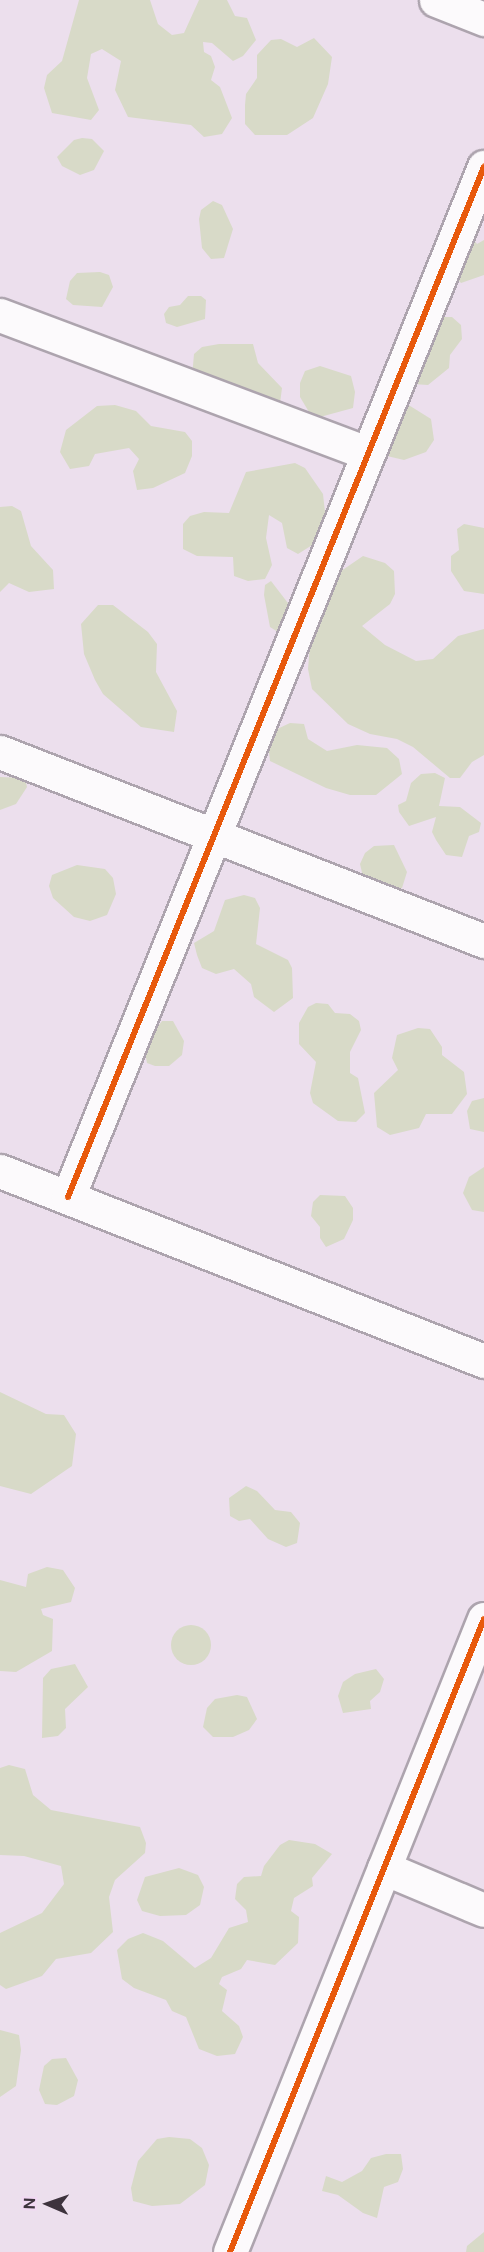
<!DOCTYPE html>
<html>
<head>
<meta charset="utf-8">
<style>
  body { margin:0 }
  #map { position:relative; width:484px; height:2252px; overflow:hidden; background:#ecdfed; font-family:"DM Sans",sans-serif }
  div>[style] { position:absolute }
  .green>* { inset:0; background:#d8dac8 }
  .round { border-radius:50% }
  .roads { filter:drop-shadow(2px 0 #ada4ae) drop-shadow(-2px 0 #ada4ae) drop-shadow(0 2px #ada4ae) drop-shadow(0 -2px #ada4ae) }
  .minor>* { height:33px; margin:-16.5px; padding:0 16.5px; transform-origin:16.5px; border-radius:16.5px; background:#fcfafc }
  .cycleway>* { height:6px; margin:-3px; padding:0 3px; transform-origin:3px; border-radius:3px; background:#e8590c }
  span { translate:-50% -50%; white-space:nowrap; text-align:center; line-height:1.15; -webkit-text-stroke:4.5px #f1d9f3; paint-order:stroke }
  .north { position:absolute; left:18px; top:2174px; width:60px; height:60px; -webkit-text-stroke:4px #f1d9f3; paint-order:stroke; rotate:272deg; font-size:16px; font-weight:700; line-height:24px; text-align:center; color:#3d333d }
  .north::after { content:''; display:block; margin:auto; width:21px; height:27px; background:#3d333d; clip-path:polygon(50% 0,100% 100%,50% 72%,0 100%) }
</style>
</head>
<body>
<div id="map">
  <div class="green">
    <div style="clip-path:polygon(79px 0,150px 0,158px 24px,172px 35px,184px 33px,199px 0,227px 0,235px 16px,247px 18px,256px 40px,243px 56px,233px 61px,212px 43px,203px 42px,204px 52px,211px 56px,215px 67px,211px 80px,220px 87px,232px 118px,222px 134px,204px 137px,191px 125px,128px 117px,115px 90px,121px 61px,102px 49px,91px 54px,87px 78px,99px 110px,91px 120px,52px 113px,44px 88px,47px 75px,62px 61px)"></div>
    <div style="clip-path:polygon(314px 38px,332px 57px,328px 84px,313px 118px,287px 135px,255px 135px,245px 124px,245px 105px,246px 94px,257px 78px,257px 55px,271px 40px,281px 39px,297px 47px)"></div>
    <div style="clip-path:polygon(82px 138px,92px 139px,104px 151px,94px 170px,80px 175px,62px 166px,57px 157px,74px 140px)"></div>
    <div style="clip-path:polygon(213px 201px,222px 205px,233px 229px,224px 258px,211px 259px,202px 248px,199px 219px,201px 210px)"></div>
    <div style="clip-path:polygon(462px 224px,477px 244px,484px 240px,484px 275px,461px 283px,444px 265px)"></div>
    <div style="clip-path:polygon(100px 272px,109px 275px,113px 287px,102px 307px,73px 305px,66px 299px,70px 281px,77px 273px)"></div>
    <div style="clip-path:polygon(188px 296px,201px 296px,206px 300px,205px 319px,177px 327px,166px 323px,164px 314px,169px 307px,180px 305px)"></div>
    <div style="clip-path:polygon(441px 317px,452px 317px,461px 325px,462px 339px,450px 355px,449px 368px,428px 385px,413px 384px)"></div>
    <div style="clip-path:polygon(219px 344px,253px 344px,258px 363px,282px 388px,279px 411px,211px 413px,200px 402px,192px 377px,194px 354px,202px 347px)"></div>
    <div style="clip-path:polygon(320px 366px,351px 376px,355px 392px,353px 408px,320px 417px,309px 412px,300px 397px,300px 383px,305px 371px)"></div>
    <div style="clip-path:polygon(393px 402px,407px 404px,431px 419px,434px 440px,426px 452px,404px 460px,387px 456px,374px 439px)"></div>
    <div style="clip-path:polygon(115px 405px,136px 411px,151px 426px,185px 432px,192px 441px,192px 456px,185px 473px,153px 488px,137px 490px,133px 471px,139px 459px,129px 448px,95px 454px,89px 466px,70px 469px,60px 452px,66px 430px,97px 406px)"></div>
    <div style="clip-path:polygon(295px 463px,305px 468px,323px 494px,327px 530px,317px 542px,298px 554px,287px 548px,282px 523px,269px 515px,266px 538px,272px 565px,265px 579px,248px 581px,234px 576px,233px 557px,197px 556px,183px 549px,183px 524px,190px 516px,204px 512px,229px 513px,246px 472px)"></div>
    <div style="clip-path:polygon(12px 506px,21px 511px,31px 546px,53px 570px,54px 589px,29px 592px,9px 583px,0 592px,0 507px)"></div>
    <div style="clip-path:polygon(464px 524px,484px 528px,484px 594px,464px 591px,451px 571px,451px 556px,459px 550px,457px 529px)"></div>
    <div style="clip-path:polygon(363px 556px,385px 563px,394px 571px,395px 594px,390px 604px,362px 626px,385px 645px,416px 661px,433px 659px,458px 636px,484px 629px,484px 755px,472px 762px,460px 778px,450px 778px,413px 747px,397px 739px,370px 734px,348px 724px,312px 689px,308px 669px,310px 644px,325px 613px,328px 580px)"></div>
    <div style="clip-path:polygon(271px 581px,291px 607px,289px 628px,278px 632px,270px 627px,264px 595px,265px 585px)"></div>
    <div style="clip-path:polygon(98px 605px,113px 605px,148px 632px,157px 644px,156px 672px,177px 711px,174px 732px,141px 727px,103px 694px,95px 680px,84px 654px,81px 624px)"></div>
    <div style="clip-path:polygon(290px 723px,304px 724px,308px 739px,327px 751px,357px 745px,387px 748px,399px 759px,402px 774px,376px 795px,350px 795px,326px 788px,270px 761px,268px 743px,275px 730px)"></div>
    <div style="clip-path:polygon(421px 774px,435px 773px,445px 778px,439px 806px,460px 807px,481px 823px,479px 832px,469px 836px,462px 857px,446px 855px,436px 840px,432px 832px,436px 817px,409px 826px,399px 812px,398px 805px,406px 801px,411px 783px)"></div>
    <div style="clip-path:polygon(0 777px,25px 778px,27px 787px,16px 804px,0 810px)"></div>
    <div style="clip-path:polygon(394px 845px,407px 872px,402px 888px,389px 894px,364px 881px,360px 864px,365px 853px,374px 846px)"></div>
    <div style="clip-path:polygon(77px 865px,105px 869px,113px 878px,116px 894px,107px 915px,90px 921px,74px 917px,53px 898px,49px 886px,52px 875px)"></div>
    <div style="clip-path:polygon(244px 895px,255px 898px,260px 908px,256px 944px,288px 960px,292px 968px,293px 998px,274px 1012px,254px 997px,251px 984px,234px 969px,216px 974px,202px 968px,197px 955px,194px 943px,214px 931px,225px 900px)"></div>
    <div style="clip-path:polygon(316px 1003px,328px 1004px,335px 1013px,350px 1014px,359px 1021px,361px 1030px,350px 1052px,350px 1073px,358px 1078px,365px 1113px,356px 1122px,338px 1121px,313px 1103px,310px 1093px,316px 1062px,299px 1044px,299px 1023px,308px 1007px)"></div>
    <div style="clip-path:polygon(162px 1021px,173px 1021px,184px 1041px,182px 1055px,169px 1066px,155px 1066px,147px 1063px,145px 1052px,148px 1039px)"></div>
    <div style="clip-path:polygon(418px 1028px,430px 1029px,442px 1047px,442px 1055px,464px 1072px,467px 1094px,452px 1114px,426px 1114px,419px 1128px,390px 1135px,377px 1127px,374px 1093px,398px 1070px,392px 1058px,397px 1035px)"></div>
    <div style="clip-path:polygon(484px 1098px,484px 1132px,470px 1129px,467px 1111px,472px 1101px)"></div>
    <div style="clip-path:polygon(484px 1167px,484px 1212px,472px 1210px,463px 1193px,469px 1177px)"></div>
    <div style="clip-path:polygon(320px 1195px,345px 1196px,353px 1208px,353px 1220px,344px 1239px,326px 1247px,320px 1238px,320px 1227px,311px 1216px,313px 1202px)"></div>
    <div style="clip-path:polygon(0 1392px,46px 1414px,64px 1415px,76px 1434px,72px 1466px,31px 1494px,0 1486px)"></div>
    <div style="clip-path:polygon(246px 1486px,257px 1491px,275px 1510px,291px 1512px,300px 1523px,297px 1543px,286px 1547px,268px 1539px,250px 1519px,239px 1521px,230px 1516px,229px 1498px)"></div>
    <div style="clip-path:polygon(47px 1567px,63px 1570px,75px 1588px,71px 1602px,41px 1609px,43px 1615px,53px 1619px,52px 1651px,16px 1672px,0 1671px,0 1580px,26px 1587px,28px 1574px)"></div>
    <div class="round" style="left:171px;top:1625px;width:40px;height:40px"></div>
    <div style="clip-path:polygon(75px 1664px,88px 1687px,65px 1709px,66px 1728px,58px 1736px,42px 1738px,43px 1678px,51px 1669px)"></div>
    <div style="clip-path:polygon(376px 1669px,384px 1679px,380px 1692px,370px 1701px,371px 1709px,343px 1713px,338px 1696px,343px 1682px,355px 1674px)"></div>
    <div style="clip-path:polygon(237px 1695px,247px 1697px,257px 1719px,249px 1730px,233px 1737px,213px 1737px,203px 1727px,207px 1708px,215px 1699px)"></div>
    <div style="clip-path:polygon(9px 1765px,25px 1769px,33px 1795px,51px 1810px,140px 1827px,146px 1843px,145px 1853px,115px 1880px,109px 1897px,113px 1932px,91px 1953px,56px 1959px,42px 1976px,6px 1989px,0 1985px,0 1933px,42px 1913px,64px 1884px,61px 1866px,24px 1856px,0 1855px,0 1768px)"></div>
    <div style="clip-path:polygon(289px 1840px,315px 1844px,332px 1854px,312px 1878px,313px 1886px,294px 1898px,291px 1911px,299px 1917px,298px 1943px,275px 1965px,247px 1960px,241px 1969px,222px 1977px,219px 1984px,227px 1990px,222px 2011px,239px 2026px,243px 2037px,235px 2054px,217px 2056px,199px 2049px,186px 2017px,172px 2011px,166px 2000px,134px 1988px,122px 1979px,117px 1950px,128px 1939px,143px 1933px,163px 1941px,195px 1968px,211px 1958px,229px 1928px,248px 1922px,246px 1910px,235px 1899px,237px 1884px,244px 1877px,261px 1876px,264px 1866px,280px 1845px)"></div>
    <div style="clip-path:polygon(179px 1868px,198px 1875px,204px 1887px,200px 1905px,186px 1915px,160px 1916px,142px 1911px,137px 1900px,145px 1877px)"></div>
    <div style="clip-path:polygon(0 2030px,19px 2035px,21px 2050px,16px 2086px,0 2097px)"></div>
    <div style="clip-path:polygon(66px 2058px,78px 2080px,74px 2096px,57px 2105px,45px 2104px,39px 2090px,44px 2066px,52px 2059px)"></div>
    <div style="clip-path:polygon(169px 2137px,190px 2139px,202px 2148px,209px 2165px,205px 2185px,180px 2204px,152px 2206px,133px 2201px,131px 2188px,138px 2161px,157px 2139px)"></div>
    <div style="clip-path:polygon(386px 2154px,401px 2154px,403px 2169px,398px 2182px,384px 2187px,377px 2218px,363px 2213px,338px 2195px,322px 2191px,326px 2176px,342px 2182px,362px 2171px,371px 2158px)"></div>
    <div style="clip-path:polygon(484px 2232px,484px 2252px,466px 2252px,467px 2246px)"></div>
  </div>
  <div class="roads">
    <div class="minor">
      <div style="left:436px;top:0;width:52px;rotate:21.6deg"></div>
      <div style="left:0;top:315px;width:393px;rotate:20.6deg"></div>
      <div style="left:0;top:752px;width:520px;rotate:21.33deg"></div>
      <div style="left:0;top:1171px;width:520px;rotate:21.43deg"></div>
      <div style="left:68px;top:1197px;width:1111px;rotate:-68.01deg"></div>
      <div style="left:384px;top:1868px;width:108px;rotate:22.8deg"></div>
      <div style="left:230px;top:2252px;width:682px;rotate:-68.14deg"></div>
    </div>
  </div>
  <div class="cycleway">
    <div style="left:68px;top:1197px;width:1111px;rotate:-68.01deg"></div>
    <div style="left:230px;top:2252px;width:682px;rotate:-68.14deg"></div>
  </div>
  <div class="north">N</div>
</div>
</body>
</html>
